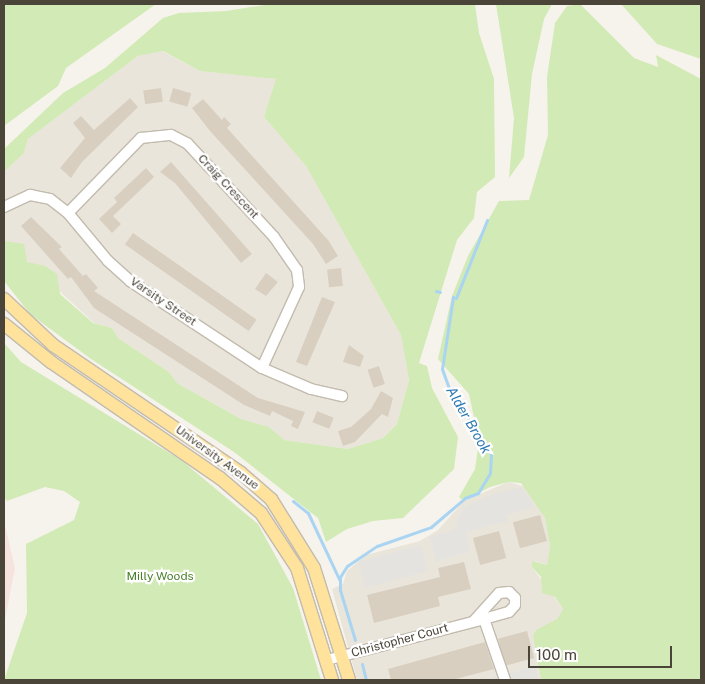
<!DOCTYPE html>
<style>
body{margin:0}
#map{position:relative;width:705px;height:684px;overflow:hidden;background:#f6f3ec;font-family:"Public Sans",sans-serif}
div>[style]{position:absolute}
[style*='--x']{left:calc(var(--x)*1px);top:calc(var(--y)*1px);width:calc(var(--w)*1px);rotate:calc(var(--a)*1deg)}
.residential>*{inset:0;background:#eae5da}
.medical>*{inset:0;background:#f6e3e0}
.green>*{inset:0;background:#d2eab5}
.parking>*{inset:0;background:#e5e3e0;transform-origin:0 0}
.stream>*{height:3px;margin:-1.5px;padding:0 1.5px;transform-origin:1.5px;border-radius:1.5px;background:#a9d4f2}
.building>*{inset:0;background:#d8cfc1;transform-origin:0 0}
.roads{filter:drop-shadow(1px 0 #c2bbae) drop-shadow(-1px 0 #c2bbae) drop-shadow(0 1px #c2bbae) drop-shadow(0 -1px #c2bbae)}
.minor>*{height:10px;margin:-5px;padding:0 5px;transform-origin:5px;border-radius:5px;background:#fff}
.major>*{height:12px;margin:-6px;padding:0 6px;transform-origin:6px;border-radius:6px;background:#ffe39c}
span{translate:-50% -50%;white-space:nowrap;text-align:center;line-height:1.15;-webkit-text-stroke:4.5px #fff;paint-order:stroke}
.street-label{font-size:12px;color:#4b4439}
.park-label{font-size:12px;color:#4a7f2a}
.water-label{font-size:14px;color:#2e7ab2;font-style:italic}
.frame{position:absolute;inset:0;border:5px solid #4b4439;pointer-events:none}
.scale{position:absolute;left:528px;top:646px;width:144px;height:22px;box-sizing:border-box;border:2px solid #4b4439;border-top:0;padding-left:6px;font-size:15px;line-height:18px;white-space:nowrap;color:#4b4439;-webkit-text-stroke:4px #fff;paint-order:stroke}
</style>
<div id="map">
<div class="residential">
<div style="clip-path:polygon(162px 51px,200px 71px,277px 79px,264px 117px,306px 166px,401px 335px,409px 380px,397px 424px,383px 438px,348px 449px,283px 440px,269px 427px,241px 419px,177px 383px,169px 372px,118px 338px,112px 328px,94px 323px,4px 240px,4px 172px,24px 153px,28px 139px,138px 56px)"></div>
<div style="clip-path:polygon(508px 482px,526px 487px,545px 518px,550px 546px,547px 565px,535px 561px,531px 566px,563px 609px,557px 619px,533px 636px,541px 680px,357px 680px,332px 589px,343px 584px,347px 571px,366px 555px,420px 541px,438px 530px,464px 501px)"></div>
</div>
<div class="medical">
<div style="clip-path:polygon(4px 521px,15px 568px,4px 625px)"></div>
</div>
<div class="green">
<div style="clip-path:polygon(4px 4px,156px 4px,66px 68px,58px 86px,4px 126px)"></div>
<div style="clip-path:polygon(271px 4px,475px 4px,479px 33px,494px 79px,495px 177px,477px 192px,474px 218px,457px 240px,419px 363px,427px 366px,432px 388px,458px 437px,454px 469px,403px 518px,373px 521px,347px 529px,326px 542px,318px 518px,234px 452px,91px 359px,30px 314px,4px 281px,4px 241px,24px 244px,27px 262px,45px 266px,57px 274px,60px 294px,93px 323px,112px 328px,118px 338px,169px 372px,177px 383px,241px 419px,269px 427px,284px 440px,348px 449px,383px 438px,397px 424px,409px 380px,401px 335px,306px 166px,264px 117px,276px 79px,200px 71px,163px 51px,138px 56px,28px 139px,24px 153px,4px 172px,4px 149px,63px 93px,105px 68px,163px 18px,179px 13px,226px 11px)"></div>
<div style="clip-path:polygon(496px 4px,552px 4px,544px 19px,532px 74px,524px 157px,509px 178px,514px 118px)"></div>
<div style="clip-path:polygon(580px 4px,634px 58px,658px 67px,656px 55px,701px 79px,701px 680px,541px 680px,533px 636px,536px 630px,557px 619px,563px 609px,555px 597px,542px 593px,541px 577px,531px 566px,533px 561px,547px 565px,550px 546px,545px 518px,521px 483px,508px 482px,490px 487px,464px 501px,459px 497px,475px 469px,479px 441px,469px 394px,438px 359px,452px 296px,468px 256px,499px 201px,529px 200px,548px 135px,547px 77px,555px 23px,567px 6px)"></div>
<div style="clip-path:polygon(621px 4px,701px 4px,701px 59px,657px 44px)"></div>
<div style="clip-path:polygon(4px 343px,21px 362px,181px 460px,258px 524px,293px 588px,321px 680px,4px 680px,27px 613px,26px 544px,74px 520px,80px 502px,64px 491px,45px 487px,7px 501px,4px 497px)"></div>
</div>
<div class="parking">
<div style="clip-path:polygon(521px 487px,535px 507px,507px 515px,508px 521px,466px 532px,470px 552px,436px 561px,430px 537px,454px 530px,463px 508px,488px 496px)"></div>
<div style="left:421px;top:545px;width:27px;height:65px;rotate:75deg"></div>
<div style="clip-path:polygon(535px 666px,538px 680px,484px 680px)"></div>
</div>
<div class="stream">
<div style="--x:436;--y:291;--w:4;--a:14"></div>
<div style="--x:456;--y:298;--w:84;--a:-68.3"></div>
<div style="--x:293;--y:501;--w:19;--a:39"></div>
<div style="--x:308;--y:513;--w:73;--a:64.8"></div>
<div style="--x:355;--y:640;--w:52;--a:-106.7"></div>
<div style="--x:340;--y:590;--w:13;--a:-90"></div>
<div style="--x:340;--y:577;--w:13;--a:-58"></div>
<div style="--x:347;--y:566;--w:36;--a:-34"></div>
<div style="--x:377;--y:546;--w:57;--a:-19.4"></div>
<div style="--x:431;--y:527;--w:45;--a:-40.5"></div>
<div style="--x:465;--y:498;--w:14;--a:-21"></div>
<div style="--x:478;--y:493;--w:23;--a:-59"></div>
<div style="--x:490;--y:473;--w:19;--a:-87"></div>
<div style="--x:491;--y:454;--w:75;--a:-123.1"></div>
<div style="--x:450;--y:391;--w:23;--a:-110"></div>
<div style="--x:442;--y:369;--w:73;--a:-81.3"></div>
<div style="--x:362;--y:664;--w:16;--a:76"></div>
</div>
<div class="building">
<div style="left:161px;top:88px;width:14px;height:18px;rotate:82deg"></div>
<div style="left:173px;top:88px;width:19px;height:14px;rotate:16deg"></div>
<div style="clip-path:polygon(130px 98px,138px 107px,82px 162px,71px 178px,60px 168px,85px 138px,73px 123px,81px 116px,94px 130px)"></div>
<div style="clip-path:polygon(203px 99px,222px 120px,224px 117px,231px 124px,227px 128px,328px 240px,338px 256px,326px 264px,313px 244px,210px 131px,192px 108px)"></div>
<div style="clip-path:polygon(171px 162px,252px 254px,241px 263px,175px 183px,160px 172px)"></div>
<div style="clip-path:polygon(146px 168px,154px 177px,113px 216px,121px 224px,112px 233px,99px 219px,117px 202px,114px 198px)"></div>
<div style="clip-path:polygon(31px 217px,62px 247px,59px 249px,83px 276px,86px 274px,98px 288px,94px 291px,258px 398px,305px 412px,298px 429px,291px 426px,293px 421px,272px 411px,270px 416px,244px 405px,94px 308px,71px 277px,68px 279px,21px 226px)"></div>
<div style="left:133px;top:233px;width:151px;height:14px;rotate:35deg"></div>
<div style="left:341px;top:268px;width:18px;height:14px;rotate:84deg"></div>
<div style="clip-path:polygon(266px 273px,278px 282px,266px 296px,255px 289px)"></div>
<div style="clip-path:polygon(322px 297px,335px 302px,307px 366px,296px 362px)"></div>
<div style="clip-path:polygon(349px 345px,364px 356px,360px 367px,343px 362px)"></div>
<div style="left:379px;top:366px;width:19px;height:12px;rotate:72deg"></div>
<div style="clip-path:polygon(381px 391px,393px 398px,388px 417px,382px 414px,355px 442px,343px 446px,338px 431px,351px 427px,371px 409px)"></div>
<div style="left:317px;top:411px;width:18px;height:12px;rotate:22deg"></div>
<div style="left:540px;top:515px;width:27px;height:28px;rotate:75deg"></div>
<div style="left:499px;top:531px;width:28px;height:27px;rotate:75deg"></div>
<div style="clip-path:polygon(464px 562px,471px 589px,438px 597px,440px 606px,374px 623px,367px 595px,440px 577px,438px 568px)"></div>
<div style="left:527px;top:631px;width:28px;height:30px;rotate:75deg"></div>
<div style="clip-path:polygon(485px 642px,494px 669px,452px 680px,391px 680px,388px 669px)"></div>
</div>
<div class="roads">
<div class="minor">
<div style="--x:4;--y:207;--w:29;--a:-25"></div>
<div style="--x:30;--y:195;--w:20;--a:11"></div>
<div style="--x:50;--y:199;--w:23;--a:38"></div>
<div style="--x:68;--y:213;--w:62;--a:50.2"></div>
<div style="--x:108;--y:261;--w:30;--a:42"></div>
<div style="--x:130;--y:281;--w:158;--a:33.4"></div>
<div style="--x:262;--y:368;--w:53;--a:23.2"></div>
<div style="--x:311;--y:389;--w:32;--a:13"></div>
<div style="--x:68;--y:213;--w:105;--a:-45.8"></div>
<div style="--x:141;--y:138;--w:30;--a:-6"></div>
<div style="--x:171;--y:135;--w:18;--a:27"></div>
<div style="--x:187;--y:143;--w:128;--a:47.2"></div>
<div style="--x:274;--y:237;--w:40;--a:55.1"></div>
<div style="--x:297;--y:270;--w:17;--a:83"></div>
<div style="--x:299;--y:287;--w:89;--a:114.6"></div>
<div style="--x:484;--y:619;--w:65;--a:71"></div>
<div style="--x:327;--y:660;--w:162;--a:-14.6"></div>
<div style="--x:484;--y:619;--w:26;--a:-16"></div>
<div style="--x:509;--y:612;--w:9;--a:-49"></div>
<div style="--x:515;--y:605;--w:7;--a:-90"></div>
<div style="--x:515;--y:598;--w:8;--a:-135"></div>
<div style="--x:509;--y:592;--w:10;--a:174"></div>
<div style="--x:499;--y:593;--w:38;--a:132"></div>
</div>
<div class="major">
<div style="--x:4;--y:299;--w:67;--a:43.2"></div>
<div style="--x:53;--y:345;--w:227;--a:34.2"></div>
<div style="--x:241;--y:473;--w:40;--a:41"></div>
<div style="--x:271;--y:499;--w:81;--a:58.1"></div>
<div style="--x:314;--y:568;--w:117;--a:72.6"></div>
<div style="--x:4;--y:324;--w:60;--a:39"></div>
<div style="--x:51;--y:362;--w:205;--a:34.5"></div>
<div style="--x:220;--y:478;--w:54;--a:40.5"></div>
<div style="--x:261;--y:513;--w:66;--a:56.8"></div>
<div style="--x:297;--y:568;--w:117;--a:72.6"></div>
</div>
</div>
<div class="street-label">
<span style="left:228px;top:187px;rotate:47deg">Craig Crescent</span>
<span style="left:163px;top:302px;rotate:34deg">Varsity Street</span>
<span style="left:217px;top:458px;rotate:36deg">University Avenue</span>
<span style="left:400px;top:641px;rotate:-15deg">Christopher Court</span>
</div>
<div class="park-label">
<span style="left:160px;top:577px">Milly Woods</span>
</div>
<div class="water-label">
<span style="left:469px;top:420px;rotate:60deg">Alder Brook</span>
</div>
<div class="frame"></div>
<div class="scale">100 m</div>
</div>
